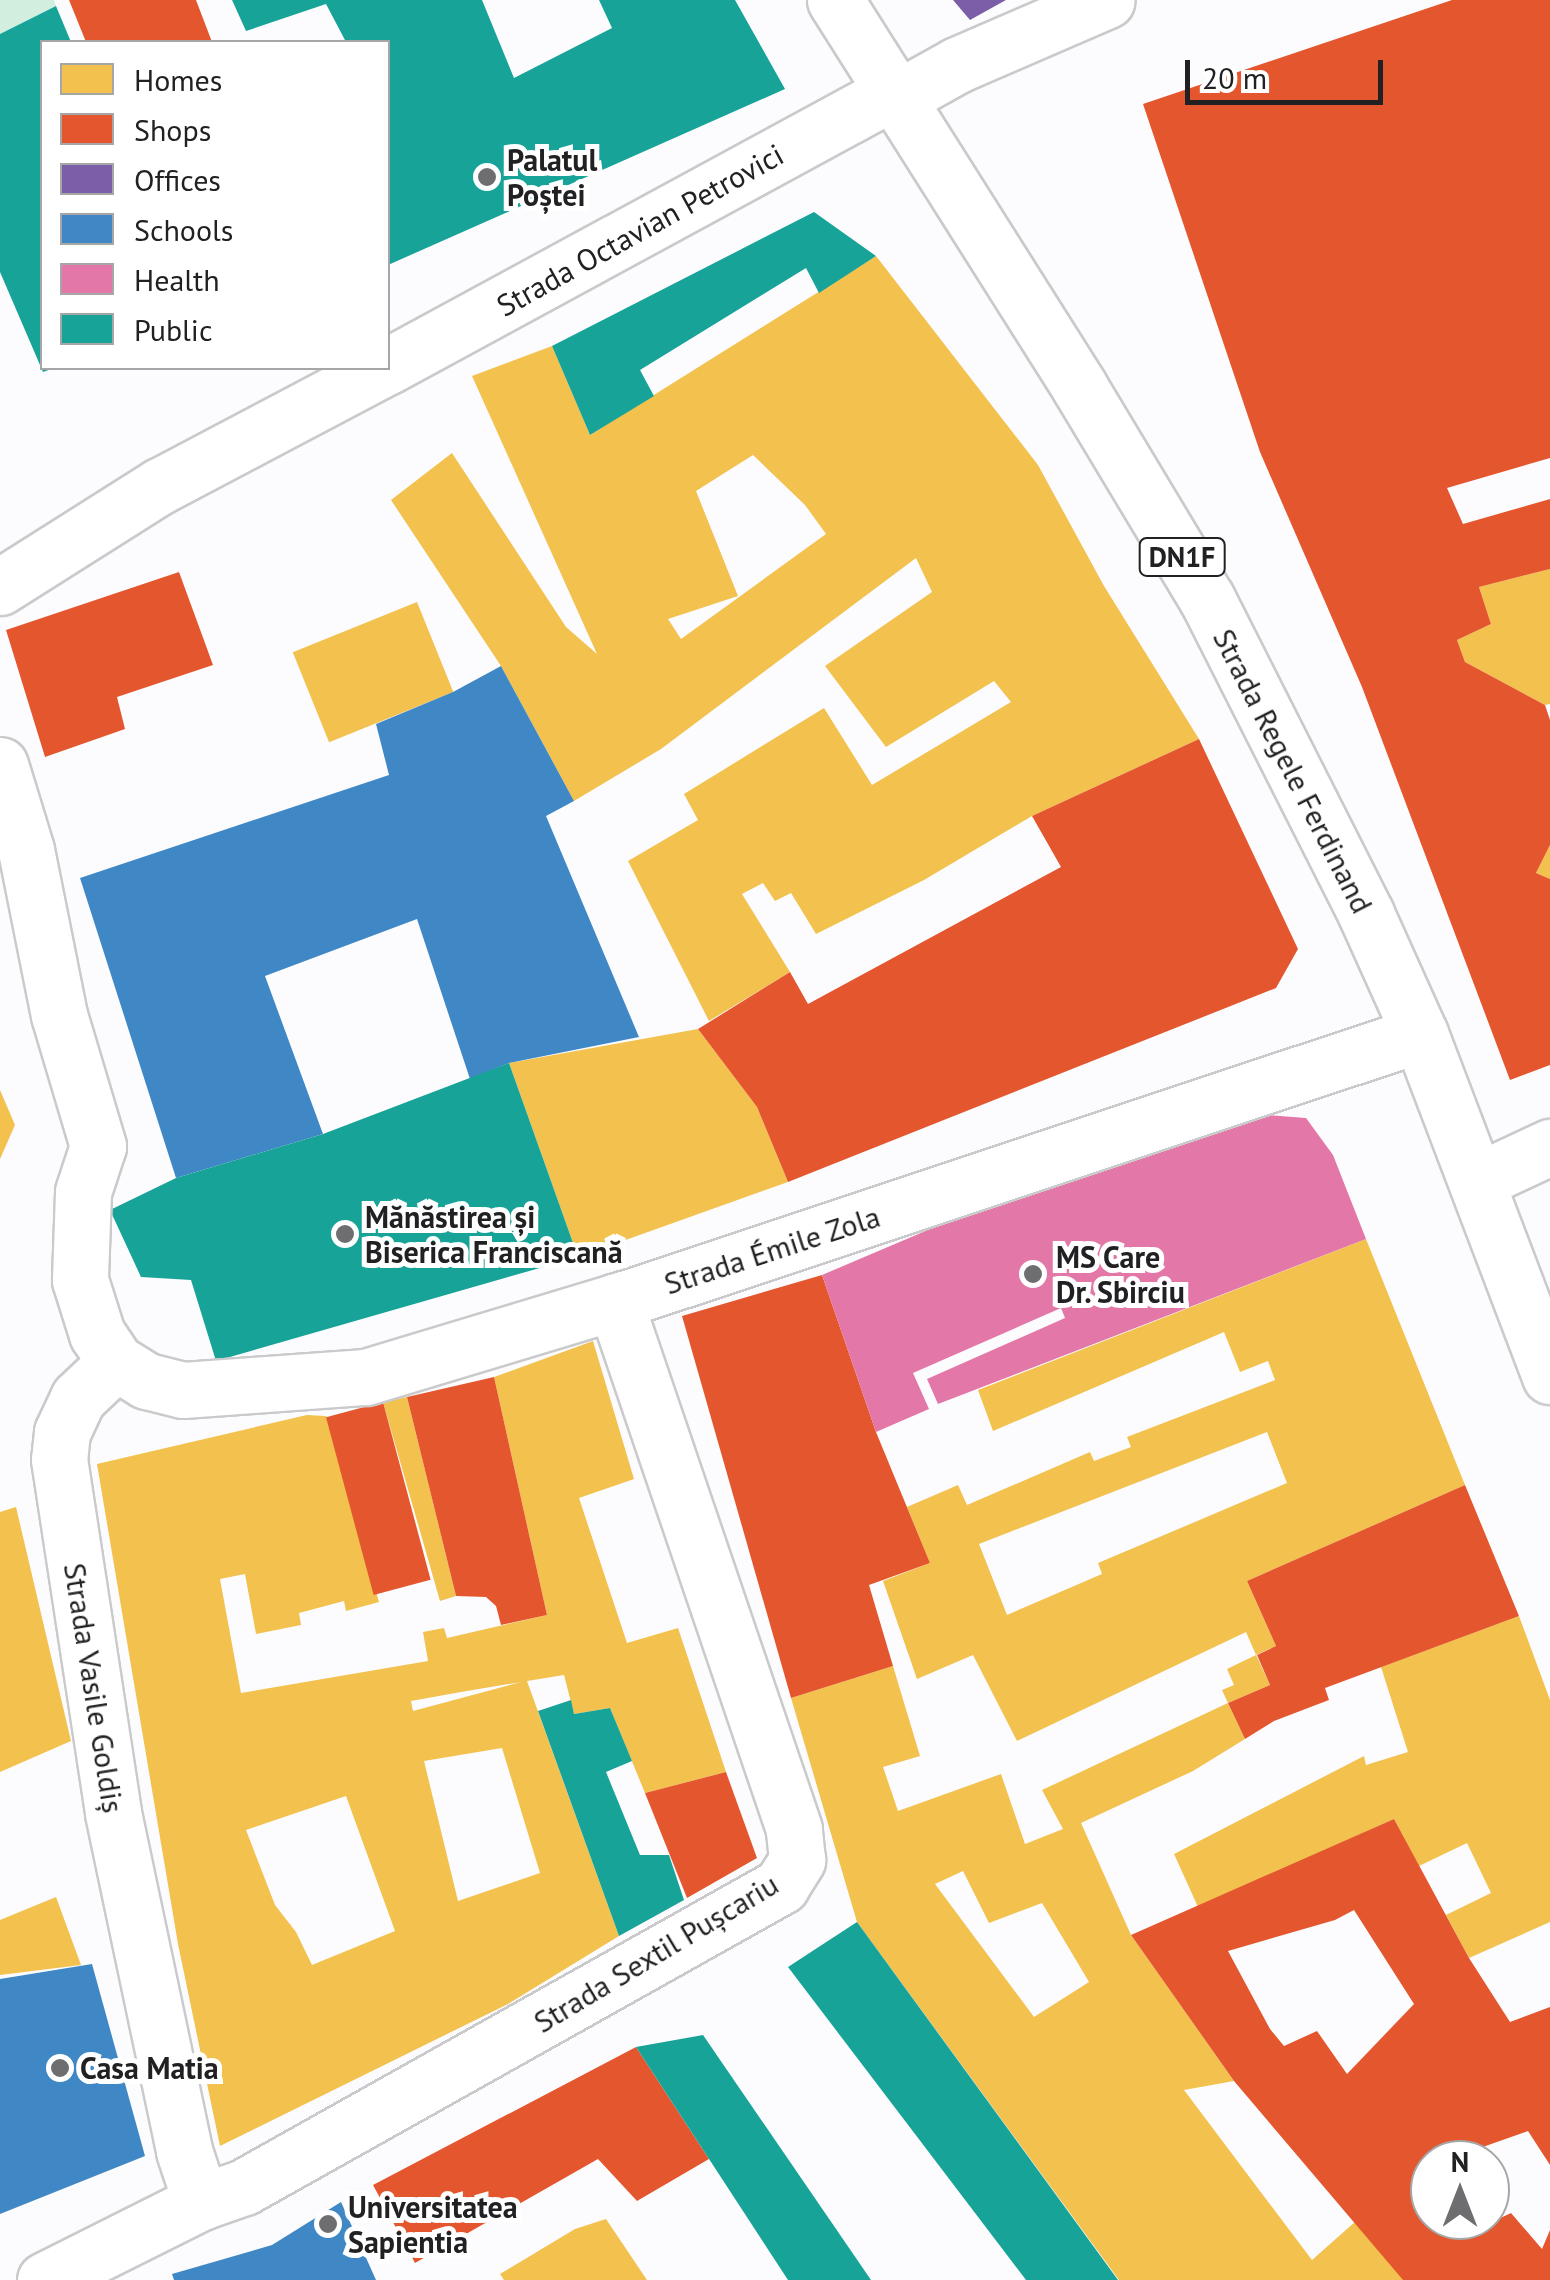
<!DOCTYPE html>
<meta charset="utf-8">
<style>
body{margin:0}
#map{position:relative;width:1550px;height:2280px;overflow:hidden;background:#fcfcfe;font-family:"PT Sans",sans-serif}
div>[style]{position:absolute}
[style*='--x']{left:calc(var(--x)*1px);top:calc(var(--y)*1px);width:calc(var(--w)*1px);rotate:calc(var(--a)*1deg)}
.green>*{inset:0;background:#d1eede}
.homes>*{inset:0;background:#f2c14e;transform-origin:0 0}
.shops>*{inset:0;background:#e4572e;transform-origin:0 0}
.offices>*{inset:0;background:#7b5ea7}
.schools>*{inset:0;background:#3f88c5}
.health>*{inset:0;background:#e377a8}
.public>*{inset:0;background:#17a398}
.roads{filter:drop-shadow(2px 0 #cacacc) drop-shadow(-2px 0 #cacacc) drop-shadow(0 2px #cacacc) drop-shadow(0 -2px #cacacc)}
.street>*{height:55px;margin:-27.5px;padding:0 27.5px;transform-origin:27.5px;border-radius:27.5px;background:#fff}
.primary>*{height:55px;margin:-27.5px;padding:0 27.5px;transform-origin:27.5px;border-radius:27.5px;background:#fff}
.dots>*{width:28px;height:28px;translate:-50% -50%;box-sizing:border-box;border:5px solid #fff;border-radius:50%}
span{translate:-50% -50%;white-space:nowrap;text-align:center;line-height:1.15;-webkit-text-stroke:10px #fff;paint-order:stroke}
.shield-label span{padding:2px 8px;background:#fff;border:2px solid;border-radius:8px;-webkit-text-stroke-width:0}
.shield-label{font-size:28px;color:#212124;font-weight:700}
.poi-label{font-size:30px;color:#212124;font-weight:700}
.left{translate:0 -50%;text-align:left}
.street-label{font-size:30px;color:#212124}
.legend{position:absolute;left:40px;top:40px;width:350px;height:330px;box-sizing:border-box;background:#fff;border:2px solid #a6a6a7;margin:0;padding:12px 18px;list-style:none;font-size:30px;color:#212124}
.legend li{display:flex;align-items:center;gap:20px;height:50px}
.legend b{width:50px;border:2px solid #a6a6a7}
.north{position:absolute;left:1410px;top:2140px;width:100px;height:100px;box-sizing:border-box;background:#fff;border:2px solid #a6a6a7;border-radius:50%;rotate:0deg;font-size:28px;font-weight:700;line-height:40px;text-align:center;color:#212124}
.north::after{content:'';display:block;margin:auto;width:35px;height:45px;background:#6e6e70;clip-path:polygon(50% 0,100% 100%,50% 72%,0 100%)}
.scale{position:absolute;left:1185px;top:60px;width:198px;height:45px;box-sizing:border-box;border:5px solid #212124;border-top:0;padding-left:12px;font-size:30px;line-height:35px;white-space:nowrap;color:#212124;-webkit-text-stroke:8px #fff;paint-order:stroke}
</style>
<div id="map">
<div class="green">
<div style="clip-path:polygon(0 0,54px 0,56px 6px,0 34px)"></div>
</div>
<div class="homes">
<div style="clip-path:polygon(evenodd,876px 256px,1038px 465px,1104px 586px,1199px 739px,1032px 816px,924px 880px,816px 934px,791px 893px,775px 901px,763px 883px,742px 894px,790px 972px,709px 1021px,628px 861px,698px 820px,684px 794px,824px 708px,872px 785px,1011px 702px,994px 681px,886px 747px,825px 666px,932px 592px,916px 558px,661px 749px,574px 801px,501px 666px,391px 500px,452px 453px,566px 627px,597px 654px,472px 376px,552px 346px,590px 435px,876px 256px,753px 455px,805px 505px,826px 534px,681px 639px,668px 619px,738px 596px,696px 491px,753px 455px)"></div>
<div style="clip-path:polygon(1550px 569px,1550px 704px,1545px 705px,1465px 662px,1457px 640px,1491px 624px,1479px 587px)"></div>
<div style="left:417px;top:602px;width:97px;height:134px;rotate:68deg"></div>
<div style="clip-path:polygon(1550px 845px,1550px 879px,1536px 873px)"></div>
<div style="clip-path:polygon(698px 1029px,757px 1107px,788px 1182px,578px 1257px,509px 1063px)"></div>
<div style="clip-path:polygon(0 1090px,15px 1125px,0 1159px)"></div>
<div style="clip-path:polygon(evenodd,1366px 1239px,1465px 1485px,1247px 1581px,1276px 1646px,1256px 1655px,1246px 1632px,1017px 1741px,973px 1655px,917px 1679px,883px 1581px,930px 1563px,907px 1507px,958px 1485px,967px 1505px,1090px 1452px,1094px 1461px,1131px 1447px,1127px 1437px,1275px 1380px,1268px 1361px,1240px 1372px,1224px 1332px,993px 1431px,978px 1390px,1366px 1239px,1267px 1432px,1287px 1483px,1098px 1563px,1102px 1574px,1007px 1615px,979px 1544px,1267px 1432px)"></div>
<div style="clip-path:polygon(evenodd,593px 1341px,634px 1479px,579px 1498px,627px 1643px,678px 1628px,726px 1772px,645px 1793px,610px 1708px,574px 1714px,564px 1675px,527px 1681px,619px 1936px,508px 2004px,220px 2146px,178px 1944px,97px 1464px,307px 1415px,326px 1416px,379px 1602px,346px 1611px,344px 1601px,299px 1613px,301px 1625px,256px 1634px,245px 1574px,220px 1579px,241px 1693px,428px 1661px,423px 1632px,444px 1628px,447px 1638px,547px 1615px,494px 1377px,593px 1341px,521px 1682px,413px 1711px,411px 1701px,461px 1692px,521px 1682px,593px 1341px,502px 1748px,540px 1873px,458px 1901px,424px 1761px,502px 1748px,593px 1341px,346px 1796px,395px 1931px,312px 1965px,296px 1932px,275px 1905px,246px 1830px,346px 1796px)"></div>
<div style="clip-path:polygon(407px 1397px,456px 1596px,440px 1601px,383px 1402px)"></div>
<div style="clip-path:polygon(16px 1507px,71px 1741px,0 1772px,0 1512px)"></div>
<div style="clip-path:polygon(1519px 1616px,1550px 1700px,1550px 1922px,1469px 1958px,1446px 1915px,1491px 1893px,1467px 1843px,1419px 1866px,1394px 1819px,1198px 1907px,1174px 1854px,1364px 1756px,1366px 1765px,1408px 1752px,1381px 1667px)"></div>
<div style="clip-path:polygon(evenodd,1256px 1655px,1270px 1685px,1228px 1703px,1245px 1739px,1193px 1771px,1081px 1823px,1131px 1935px,1234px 2081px,1184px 2090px,1312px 2260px,1356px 2221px,1392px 2250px,1414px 2280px,1119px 2280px,857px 1922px,791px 1698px,893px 1666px,920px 1756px,883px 1767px,898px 1811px,1001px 1774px,1025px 1844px,1063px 1829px,1042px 1790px,1228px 1703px,1222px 1690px,1234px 1685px,1227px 1669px,1256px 1655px,963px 1871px,989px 1923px,1042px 1903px,1089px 1982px,1034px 2017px,935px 1884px,963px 1871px)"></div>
<div style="clip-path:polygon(56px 1897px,81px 1965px,0 1975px,0 1920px)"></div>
<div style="clip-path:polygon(606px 2219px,647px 2280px,504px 2280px,500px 2274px,575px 2229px)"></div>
</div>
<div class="shops">
<div style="clip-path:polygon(69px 0,196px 0,212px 42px,86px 42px)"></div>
<div style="clip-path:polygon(1452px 0,1550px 0,1550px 458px,1447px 488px,1463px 524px,1550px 499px,1550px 569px,1479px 587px,1491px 624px,1457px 640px,1465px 662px,1545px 705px,1550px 720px,1550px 845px,1536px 873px,1550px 879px,1550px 1065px,1510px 1080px,1362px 687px,1260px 452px,1143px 104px)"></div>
<div style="clip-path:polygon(179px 572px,213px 665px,117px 697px,125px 729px,45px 757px,6px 630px)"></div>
<div style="clip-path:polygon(1199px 739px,1298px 949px,1276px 988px,788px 1182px,757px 1107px,698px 1029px,790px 972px,808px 1004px,1061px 867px,1032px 816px)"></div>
<div style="clip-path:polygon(822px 1275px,876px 1432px,930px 1563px,869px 1585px,893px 1666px,791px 1698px,682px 1316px)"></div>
<div style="clip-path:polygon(494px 1377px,547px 1615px,501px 1625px,496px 1606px,486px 1597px,456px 1596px,407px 1397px)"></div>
<div style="left:383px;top:1402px;width:184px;height:59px;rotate:75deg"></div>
<div style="clip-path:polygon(1465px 1485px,1519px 1616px,1325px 1688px,1329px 1700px,1274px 1721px,1245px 1739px,1228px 1703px,1270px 1685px,1257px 1655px,1276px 1646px,1247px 1581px)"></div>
<div style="clip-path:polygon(726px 1772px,757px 1858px,687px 1898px,645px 1793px)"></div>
<div style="clip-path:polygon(evenodd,1394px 1819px,1469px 1958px,1510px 2022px,1550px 2007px,1550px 2165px,1528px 2131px,1446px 2160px,1430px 2160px,1430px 2166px,1414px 2172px,1430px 2194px,1430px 2220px,1448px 2220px,1460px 2237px,1511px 2213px,1542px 2249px,1550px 2230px,1550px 2280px,1403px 2280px,1234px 2081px,1131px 1935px,1394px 1819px,1354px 1910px,1414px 2004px,1347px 2074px,1317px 2031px,1284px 2046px,1270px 2029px,1228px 1951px,1335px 1920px,1354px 1910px)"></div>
<div style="clip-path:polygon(636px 2047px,709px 2159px,637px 2201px,598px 2159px,415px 2263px,373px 2185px)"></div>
</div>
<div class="offices">
<div style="clip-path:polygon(953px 0,1006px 0,970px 20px)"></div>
</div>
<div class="schools">
<div style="clip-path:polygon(501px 666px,574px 801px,546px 816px,639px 1037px,509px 1063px,470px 1079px,417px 919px,265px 976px,323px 1134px,176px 1178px,80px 878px,389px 775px,376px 724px,453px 692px)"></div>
<div style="clip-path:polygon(92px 1964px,145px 2156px,0 2214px,0 1979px)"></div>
<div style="clip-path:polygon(341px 2202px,376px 2280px,174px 2280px,172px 2274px,272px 2245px)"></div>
</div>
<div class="health">
<div style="clip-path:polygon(1268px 1115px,1306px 1118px,1333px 1155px,1366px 1239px,938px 1404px,927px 1379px,1065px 1318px,1061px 1308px,913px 1373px,929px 1409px,876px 1432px,822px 1275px,949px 1221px)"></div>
</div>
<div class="public">
<div style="clip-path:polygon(232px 0,482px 0,514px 78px,612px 28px,599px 0,735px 0,785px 89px,388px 265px,388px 42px,346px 42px,326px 4px,246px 31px)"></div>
<div style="clip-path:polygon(56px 6px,71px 42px,42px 42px,42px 368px,54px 368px,43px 372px,0 272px,0 34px)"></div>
<div style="clip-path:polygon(814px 212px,876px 256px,819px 293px,806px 268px,640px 370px,654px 396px,590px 435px,552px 346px)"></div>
<div style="clip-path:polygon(509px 1063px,578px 1257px,216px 1361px,191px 1280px,141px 1277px,110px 1210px,176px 1178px,323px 1134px)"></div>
<div style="clip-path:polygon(571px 1700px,574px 1714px,610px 1708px,632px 1761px,606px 1772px,640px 1855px,669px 1855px,684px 1900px,619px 1936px,538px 1711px)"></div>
<div style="clip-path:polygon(857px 1922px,1118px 2280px,1026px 2280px,788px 1967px)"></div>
<div style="clip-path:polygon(703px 2035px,871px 2280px,788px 2280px,636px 2047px)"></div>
</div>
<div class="roads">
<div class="street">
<div style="--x:896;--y:99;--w:70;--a:-29.1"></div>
<div style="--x:957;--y:65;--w:163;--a:-23.4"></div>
<div style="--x:388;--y:366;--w:572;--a:-28.49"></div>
<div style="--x:0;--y:587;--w:189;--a:-32.3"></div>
<div style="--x:160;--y:486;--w:253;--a:-27.8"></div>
<div style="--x:0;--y:765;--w:89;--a:73"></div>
<div style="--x:26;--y:850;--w:168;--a:78.7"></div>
<div style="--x:59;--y:1015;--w:137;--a:73.4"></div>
<div style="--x:98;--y:1146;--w:48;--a:108.1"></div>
<div style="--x:83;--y:1192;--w:88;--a:92"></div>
<div style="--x:80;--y:1280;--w:57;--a:72.5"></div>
<div style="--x:97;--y:1334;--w:34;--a:56"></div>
<div style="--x:116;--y:1362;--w:52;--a:136.5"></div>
<div style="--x:78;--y:1398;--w:38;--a:115"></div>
<div style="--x:62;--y:1432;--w:27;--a:96"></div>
<div style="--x:59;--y:1459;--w:358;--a:81.3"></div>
<div style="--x:113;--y:1813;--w:345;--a:78.1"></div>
<div style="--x:184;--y:2151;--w:54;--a:71.6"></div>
<div style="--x:1477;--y:1181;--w:81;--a:-25"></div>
<div style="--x:116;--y:1362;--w:36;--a:32"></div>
<div style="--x:147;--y:1381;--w:37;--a:14"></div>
<div style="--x:183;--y:1390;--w:183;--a:-4.1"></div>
<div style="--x:366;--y:1377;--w:260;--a:-16.8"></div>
<div style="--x:615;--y:1302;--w:848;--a:-18.41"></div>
<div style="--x:45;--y:2280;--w:174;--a:-26.6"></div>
<div style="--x:201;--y:2202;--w:46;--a:-19.2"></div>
<div style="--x:244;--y:2187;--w:616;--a:-29.27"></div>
<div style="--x:781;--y:1886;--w:31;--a:-58"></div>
<div style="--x:797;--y:1860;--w:31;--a:-96"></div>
<div style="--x:794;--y:1829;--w:557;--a:-108.76"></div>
</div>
<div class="primary">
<div style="--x:835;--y:0;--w:459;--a:57.7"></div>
<div style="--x:1080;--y:388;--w:246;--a:59"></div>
<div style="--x:1207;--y:599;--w:353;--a:63.2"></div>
<div style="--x:1366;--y:914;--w:132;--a:65.8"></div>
<div style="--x:1420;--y:1034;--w:366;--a:69.2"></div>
</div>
</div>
<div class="dots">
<div style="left:487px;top:177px;background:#6e6e70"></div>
<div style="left:345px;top:1234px;background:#6e6e70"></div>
<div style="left:1033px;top:1274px;background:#6e6e70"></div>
<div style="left:60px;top:2068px;background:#6e6e70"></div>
<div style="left:328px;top:2224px;background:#6e6e70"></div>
</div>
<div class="shield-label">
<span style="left:1182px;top:557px">DN1F</span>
</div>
<div class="poi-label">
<span class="left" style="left:507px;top:177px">Palatul<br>Poștei</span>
<span class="left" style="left:365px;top:1234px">Mănăstirea și<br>Biserica Franciscană</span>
<span class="left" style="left:1056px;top:1274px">MS Care<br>Dr. Sbirciu</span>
<span class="left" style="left:80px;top:2068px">Casa Matia</span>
<span class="left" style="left:348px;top:2224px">Universitatea<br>Sapientia</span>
</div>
<div class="street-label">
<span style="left:640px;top:230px;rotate:-29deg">Strada Octavian Petrovici</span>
<span style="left:1293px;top:771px;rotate:63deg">Strada Regele Ferdinand</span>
<span style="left:772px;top:1250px;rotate:-18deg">Strada Émile Zola</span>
<span style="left:94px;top:1688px;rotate:81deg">Strada Vasile Goldiș</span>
<span style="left:656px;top:1953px;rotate:-31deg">Strada Sextil Pușcariu</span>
</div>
<ul class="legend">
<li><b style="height:28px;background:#f2c14e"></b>Homes</li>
<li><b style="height:28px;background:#e4572e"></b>Shops</li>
<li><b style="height:28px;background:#7b5ea7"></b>Offices</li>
<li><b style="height:28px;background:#3f88c5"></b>Schools</li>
<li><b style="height:28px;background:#e377a8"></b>Health</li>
<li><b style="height:28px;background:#17a398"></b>Public</li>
</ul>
<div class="north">N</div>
<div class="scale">20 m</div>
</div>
